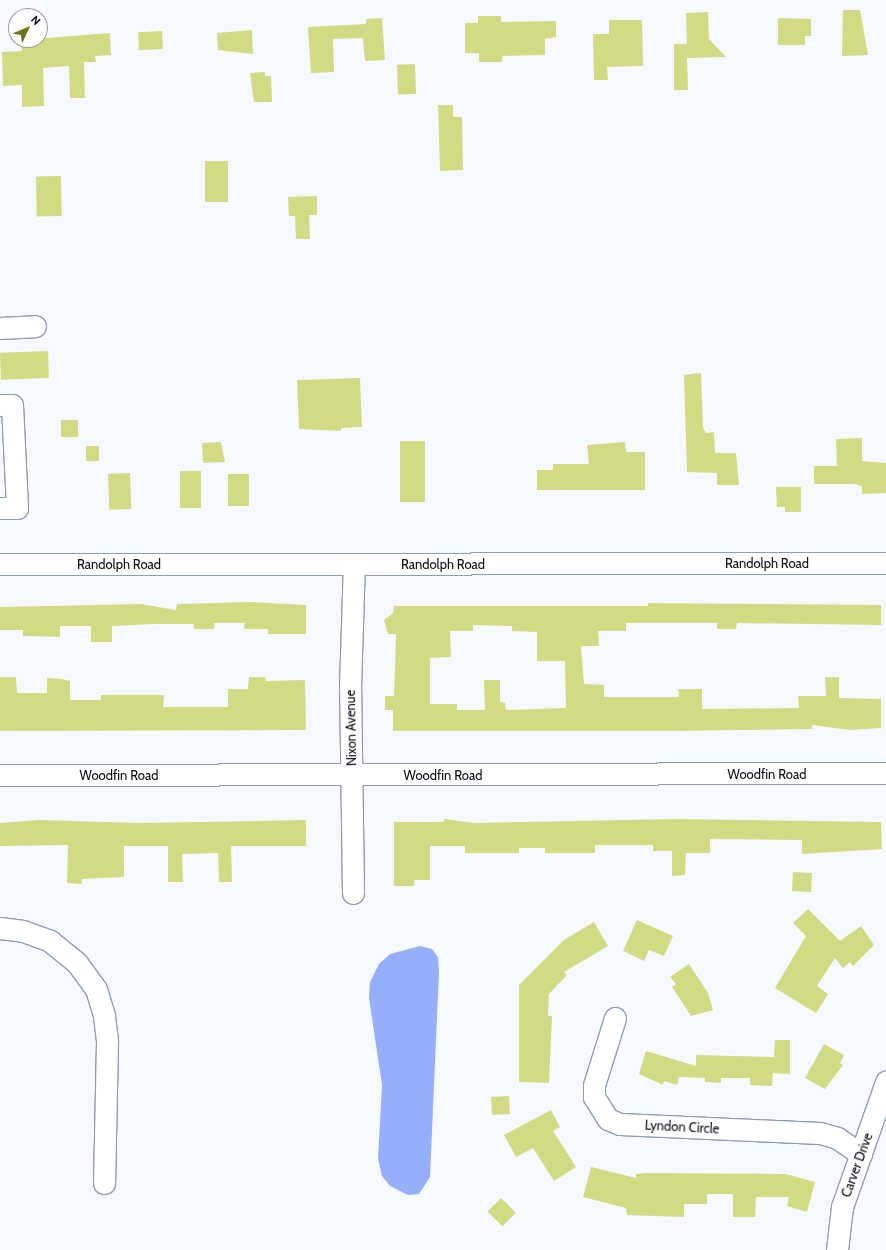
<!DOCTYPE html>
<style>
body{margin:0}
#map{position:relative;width:886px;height:1250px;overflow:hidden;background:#f6f9ff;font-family:Cabin,sans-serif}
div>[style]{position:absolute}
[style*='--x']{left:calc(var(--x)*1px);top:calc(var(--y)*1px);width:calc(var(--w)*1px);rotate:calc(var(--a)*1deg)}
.water>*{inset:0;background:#96affa}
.building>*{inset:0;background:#d2db84;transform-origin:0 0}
.roads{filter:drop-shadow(1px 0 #909bb7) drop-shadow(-1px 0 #909bb7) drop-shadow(0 1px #909bb7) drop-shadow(0 -1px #909bb7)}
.minor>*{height:21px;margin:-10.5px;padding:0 10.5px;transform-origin:10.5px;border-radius:10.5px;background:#fff}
span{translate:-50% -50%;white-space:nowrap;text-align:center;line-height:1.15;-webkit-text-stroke:3px #fff;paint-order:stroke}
.street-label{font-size:13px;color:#080b15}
.north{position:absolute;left:8px;top:8px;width:40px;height:40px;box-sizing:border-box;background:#fff;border:1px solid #9c9da1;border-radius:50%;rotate:46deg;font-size:11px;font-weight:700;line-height:16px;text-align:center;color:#080b15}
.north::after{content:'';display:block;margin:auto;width:14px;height:18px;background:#6e741c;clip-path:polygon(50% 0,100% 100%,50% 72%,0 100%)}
</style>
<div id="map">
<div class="water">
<div style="clip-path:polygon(420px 946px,432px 949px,438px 957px,439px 972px,430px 1177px,419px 1194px,408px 1195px,390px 1186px,382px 1176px,378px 1158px,382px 1085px,369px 998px,370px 982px,379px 964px,390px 954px)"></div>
</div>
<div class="building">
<div style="clip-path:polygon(843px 10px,860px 10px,868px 55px,842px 56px)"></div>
<div style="clip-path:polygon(708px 12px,709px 39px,726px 57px,687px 58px,688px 90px,674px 90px,674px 44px,687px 44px,686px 13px)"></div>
<div style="clip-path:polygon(478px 16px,501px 16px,501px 22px,556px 21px,556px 37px,545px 39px,545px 55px,502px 56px,502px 62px,479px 62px,479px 53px,465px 53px,465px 23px,478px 23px)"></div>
<div style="clip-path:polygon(382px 18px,385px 60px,365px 61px,363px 38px,333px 39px,334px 72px,311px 73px,308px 27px,366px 24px,366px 19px)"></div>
<div style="clip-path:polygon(778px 18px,811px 19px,811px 36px,805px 36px,805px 45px,778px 45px)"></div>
<div style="clip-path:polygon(609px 20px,642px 20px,643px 66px,607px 67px,608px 80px,594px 80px,593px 34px,609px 34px)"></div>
<div style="clip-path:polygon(252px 30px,253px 54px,218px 50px,217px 33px)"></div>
<div style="left:162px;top:31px;width:18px;height:24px;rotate:87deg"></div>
<div style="clip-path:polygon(110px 33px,111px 55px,95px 56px,96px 62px,84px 62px,85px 98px,70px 98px,69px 66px,43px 68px,44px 106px,22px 107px,22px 85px,3px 86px,2px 52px,22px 51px,21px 40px)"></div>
<div style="left:415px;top:64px;width:30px;height:18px;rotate:88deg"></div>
<div style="clip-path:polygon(265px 72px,265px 76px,271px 76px,272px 102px,254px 102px,250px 73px)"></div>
<div style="clip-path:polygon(438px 105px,453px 105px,453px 117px,462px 117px,463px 170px,440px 171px)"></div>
<div style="left:205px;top:161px;width:23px;height:41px"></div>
<div style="left:61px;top:176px;width:40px;height:25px;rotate:89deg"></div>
<div style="clip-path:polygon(317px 196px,317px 215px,309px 215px,310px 239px,296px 239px,295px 216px,289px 216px,288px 197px)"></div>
<div style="left:48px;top:351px;width:27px;height:48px;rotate:88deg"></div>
<div style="clip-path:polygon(701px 373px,703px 428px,706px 433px,714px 432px,715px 453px,736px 453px,739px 485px,717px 485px,717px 473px,687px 472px,684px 375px)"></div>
<div style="clip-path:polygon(360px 378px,362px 427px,341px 428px,341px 431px,299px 429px,297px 380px)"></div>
<div style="left:78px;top:420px;width:17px;height:17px;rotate:90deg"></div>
<div style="clip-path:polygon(862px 438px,862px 461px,886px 463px,886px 493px,862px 494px,862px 486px,855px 484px,814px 484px,814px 466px,837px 466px,836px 439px)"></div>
<div style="left:425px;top:441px;width:61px;height:25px;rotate:90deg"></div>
<div style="clip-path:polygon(221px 442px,225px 462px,203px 463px,202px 443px)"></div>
<div style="clip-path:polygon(625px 442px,626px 452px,645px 452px,645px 490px,537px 490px,537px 470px,553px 470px,553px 464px,589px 464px,587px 445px)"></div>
<div style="left:86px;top:446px;width:13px;height:15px"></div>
<div style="left:180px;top:471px;width:21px;height:37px"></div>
<div style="left:130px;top:473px;width:36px;height:22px;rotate:88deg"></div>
<div style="left:249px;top:474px;width:32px;height:21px;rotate:90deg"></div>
<div style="clip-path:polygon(776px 487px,801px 487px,801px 512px,785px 512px,785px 507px,777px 507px)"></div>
<div style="clip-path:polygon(250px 602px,306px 605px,306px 634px,268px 634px,268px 629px,244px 629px,245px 623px,214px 623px,214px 629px,194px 629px,194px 624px,154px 624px,112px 626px,112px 642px,91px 642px,91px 626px,60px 626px,60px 637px,23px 636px,23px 630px,0 630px,0 607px,141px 604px,176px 610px,177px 604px)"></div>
<div style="clip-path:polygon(evenodd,648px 603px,881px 605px,881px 625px,737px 623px,736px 629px,717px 629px,717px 623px,626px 623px,626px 631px,598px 631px,599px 646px,581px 646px,584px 684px,604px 685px,604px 697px,679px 697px,678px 689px,702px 689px,702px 709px,799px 708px,798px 696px,826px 696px,825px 677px,839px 677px,839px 698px,881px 699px,881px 728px,850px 730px,812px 725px,812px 729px,673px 731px,393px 731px,393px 710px,385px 710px,385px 696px,394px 696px,396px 634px,388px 634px,384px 620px,393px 613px,394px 606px,648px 606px,648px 603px,473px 625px,512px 626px,512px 631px,537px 632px,537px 661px,565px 661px,566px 708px,506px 710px,505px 703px,500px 702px,500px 680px,484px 680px,485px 710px,457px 710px,457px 704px,430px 704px,430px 658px,451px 657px,450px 631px,473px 631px,473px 625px)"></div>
<div style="clip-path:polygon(0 677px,16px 677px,17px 693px,47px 693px,47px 678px,62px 679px,70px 681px,70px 700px,101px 700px,101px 695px,164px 695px,163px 707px,228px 707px,228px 689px,248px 689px,249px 677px,265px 677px,266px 681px,305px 680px,306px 730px,0 731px)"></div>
<div style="clip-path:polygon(444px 819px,474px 823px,676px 819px,881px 822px,882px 849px,802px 854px,802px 840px,710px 839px,710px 853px,686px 853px,685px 875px,672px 876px,672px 851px,653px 851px,653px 845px,595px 845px,595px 853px,545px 853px,545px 848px,519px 848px,519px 853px,465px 853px,465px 846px,430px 846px,430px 880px,414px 880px,414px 886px,394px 886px,394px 822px,444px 822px)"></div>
<div style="clip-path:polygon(39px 820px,141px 823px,306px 820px,306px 846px,231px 846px,232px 882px,219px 882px,218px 853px,182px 854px,183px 882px,168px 882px,168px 846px,124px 846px,124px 877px,82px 879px,82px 884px,67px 883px,68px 845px,0 846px,0 823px)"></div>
<div style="left:793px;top:872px;width:19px;height:19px;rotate:3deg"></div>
<div style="clip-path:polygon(808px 909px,840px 941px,861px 926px,874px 945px,853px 966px,850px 962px,843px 968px,835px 958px,817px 986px,828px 994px,816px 1013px,775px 988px,806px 936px,793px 923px)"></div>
<div style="clip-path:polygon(637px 920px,673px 936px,664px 956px,649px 950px,644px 961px,623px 951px)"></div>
<div style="clip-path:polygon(594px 922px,608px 946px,564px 972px,567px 975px,549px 994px,548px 1016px,552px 1016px,549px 1083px,519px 1082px,519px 985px,564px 940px)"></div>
<div style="clip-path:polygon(689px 964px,708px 993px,713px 1010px,691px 1016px,672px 987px,676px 984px,670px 977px)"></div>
<div style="clip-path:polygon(775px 1040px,790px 1040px,790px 1074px,773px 1073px,772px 1086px,750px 1085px,750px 1078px,721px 1078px,721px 1083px,705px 1082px,705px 1078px,679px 1077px,677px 1085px,664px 1081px,663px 1085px,639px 1074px,646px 1051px,696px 1066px,696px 1055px,774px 1057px)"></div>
<div style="clip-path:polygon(824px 1044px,844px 1055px,840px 1063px,843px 1065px,825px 1089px,805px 1078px)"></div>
<div style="left:509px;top:1096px;width:18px;height:18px;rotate:87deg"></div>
<div style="clip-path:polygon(551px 1110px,560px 1127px,553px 1131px,576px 1167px,554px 1181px,533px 1148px,516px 1157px,504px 1135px)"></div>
<div style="clip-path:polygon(591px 1167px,636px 1178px,636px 1174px,644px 1173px,786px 1174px,815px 1182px,807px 1212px,787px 1206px,789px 1197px,756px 1197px,755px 1217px,733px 1217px,733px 1194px,707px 1194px,707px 1204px,684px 1204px,684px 1217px,627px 1215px,626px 1208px,583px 1197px)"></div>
<div style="left:501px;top:1198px;width:21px;height:19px;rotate:45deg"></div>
</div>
<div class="roads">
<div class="minor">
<div style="--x:0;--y:328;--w:35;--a:-3"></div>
<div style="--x:0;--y:405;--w:12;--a:0"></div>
<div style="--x:12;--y:405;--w:103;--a:87.2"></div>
<div style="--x:17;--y:508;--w:17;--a:180"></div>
<div style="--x:0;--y:564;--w:886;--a:-0.06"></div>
<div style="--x:0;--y:775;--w:886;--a:-0.13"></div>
<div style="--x:353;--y:893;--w:205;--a:-90.8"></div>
<div style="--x:350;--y:688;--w:124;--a:-88.2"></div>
<div style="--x:0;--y:928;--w:23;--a:7"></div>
<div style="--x:23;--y:931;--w:29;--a:20"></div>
<div style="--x:50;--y:941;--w:35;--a:39"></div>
<div style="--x:77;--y:963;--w:32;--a:54"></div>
<div style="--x:96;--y:989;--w:28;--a:73"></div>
<div style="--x:104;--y:1016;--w:26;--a:83"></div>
<div style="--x:107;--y:1042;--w:141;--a:91.2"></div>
<div style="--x:615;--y:1018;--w:70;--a:107.4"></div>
<div style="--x:594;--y:1085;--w:12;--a:90"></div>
<div style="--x:594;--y:1097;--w:26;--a:58"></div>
<div style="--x:608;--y:1119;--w:13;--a:23"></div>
<div style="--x:620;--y:1124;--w:200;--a:2.6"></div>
<div style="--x:820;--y:1133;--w:18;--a:16"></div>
<div style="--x:837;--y:1138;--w:29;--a:34"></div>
<div style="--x:837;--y:1250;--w:43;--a:-83.4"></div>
<div style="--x:842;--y:1207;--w:133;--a:-70.6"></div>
</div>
</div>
<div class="street-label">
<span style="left:767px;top:563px">Randolph Road</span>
<span style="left:119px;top:564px">Randolph Road</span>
<span style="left:443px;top:564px">Randolph Road</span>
<span style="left:351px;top:728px;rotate:-91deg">Nixon Avenue</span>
<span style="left:767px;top:774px">Woodfin Road</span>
<span style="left:119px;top:775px">Woodfin Road</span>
<span style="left:443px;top:775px">Woodfin Road</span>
<span style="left:682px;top:1127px;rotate:3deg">Lyndon Circle</span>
<span style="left:857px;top:1165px;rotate:-70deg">Carver Drive</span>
</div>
<div class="north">N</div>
</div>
